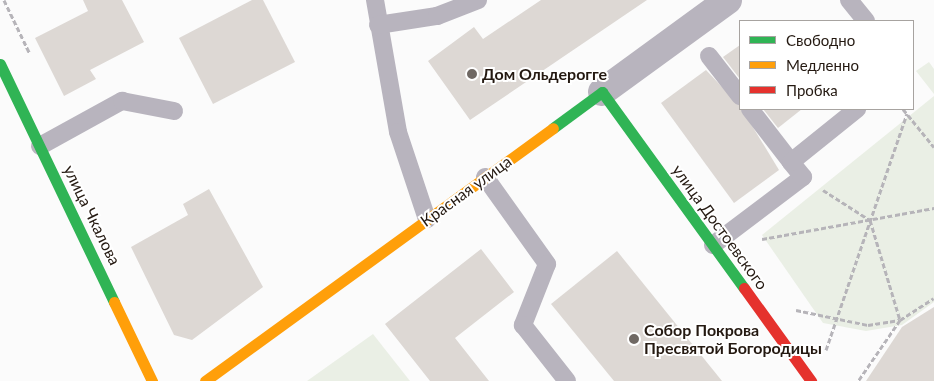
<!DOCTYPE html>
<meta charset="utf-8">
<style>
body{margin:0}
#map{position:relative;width:934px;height:381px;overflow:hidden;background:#fbfbfb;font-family:Lato,sans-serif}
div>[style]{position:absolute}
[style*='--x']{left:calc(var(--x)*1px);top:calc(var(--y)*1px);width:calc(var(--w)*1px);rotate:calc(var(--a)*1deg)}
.green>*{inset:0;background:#eaefe5}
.building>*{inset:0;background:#ddd8d4}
.path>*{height:3px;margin-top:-1.5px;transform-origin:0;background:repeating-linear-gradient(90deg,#b6b4b9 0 5px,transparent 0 7.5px)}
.lane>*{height:18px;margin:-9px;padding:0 9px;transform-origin:9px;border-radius:9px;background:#b8b4be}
.street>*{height:28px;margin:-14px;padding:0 14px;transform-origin:14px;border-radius:14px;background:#b8b4be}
.fast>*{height:11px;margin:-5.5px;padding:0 5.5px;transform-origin:5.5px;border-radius:5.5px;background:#30b455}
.slow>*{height:11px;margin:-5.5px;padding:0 5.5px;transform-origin:5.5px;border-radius:5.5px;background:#ff9f0a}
.jam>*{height:11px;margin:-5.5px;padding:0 5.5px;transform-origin:5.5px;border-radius:5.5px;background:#e5322d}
.dots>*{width:14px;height:14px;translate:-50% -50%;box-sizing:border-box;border:2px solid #fff;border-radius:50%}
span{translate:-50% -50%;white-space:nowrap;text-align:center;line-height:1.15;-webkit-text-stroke:4px #fff;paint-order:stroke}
.poi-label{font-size:16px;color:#241911;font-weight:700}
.left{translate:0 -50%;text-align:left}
.street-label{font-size:16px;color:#241911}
.legend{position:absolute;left:739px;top:20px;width:175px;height:90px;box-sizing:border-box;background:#fff;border:1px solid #a7a3a0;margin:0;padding:6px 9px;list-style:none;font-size:15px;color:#241911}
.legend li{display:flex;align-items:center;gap:10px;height:25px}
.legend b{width:25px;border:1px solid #a7a3a0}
</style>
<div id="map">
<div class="green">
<div style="clip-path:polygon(929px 62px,934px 69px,934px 94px,916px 71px)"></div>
<div style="clip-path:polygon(934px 96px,934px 302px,902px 325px,866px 331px,823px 323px,762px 235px)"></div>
<div style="clip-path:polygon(373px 334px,410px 381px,307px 381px)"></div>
</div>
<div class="building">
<div style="clip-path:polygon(83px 0,122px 0,144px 42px,90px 70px,96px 79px,64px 96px,35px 38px,88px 11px)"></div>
<div style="clip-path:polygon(252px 0,263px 0,295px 62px,213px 104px,179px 38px)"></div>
<div style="clip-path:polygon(541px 0,647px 0,470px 120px,428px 61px,474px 27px,483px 39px)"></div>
<div style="clip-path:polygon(740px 45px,740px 79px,723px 57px)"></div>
<div style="clip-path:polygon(706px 70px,740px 106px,779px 170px,734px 203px,661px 103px)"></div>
<div style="clip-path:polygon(763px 109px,802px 109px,778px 128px)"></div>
<div style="clip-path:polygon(209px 189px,263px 287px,192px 340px,174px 335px,131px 247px,188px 215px,183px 204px)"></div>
<div style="clip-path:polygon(481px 249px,514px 292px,455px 338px,489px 381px,430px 381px,385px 324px)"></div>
<div style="clip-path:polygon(617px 251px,722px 381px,614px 381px,551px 304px)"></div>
<div style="clip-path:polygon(934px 307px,934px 381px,866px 381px,902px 327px)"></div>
</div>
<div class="path">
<div style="--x:4;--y:0;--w:58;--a:64.3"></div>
<div style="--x:903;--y:109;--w:49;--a:50.8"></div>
<div style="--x:823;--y:190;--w:56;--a:32.6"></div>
<div style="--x:870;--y:220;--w:104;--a:73.3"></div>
<div style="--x:900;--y:320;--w:74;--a:124.5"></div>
<div style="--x:762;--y:239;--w:175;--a:-10.2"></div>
<div style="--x:796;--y:310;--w:74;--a:11.8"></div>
<div style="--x:868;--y:325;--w:32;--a:-9"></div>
<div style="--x:900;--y:320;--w:40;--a:-32.9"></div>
<div style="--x:826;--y:350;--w:250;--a:-71.1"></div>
</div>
<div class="lane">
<div style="--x:375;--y:0;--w:134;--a:80.1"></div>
<div style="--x:398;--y:132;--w:92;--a:71.6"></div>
<div style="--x:849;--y:0;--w:27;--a:51"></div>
<div style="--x:378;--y:25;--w:60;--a:-8.7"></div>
<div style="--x:437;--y:16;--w:44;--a:-21.3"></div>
<div style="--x:709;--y:56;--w:51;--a:52.2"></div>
<div style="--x:750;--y:109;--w:67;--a:52.3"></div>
<div style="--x:40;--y:146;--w:94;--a:-28.8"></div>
<div style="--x:122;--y:101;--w:53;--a:10.9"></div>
<div style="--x:485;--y:177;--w:107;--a:54.5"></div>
<div style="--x:547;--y:264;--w:66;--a:111.5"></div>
<div style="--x:523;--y:325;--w:71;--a:51.8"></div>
<div style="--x:713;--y:245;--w:113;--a:-37.1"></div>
<div style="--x:803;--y:177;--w:19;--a:-129"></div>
<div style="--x:791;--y:162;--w:85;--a:-38.8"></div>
</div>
<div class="street">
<div style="--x:602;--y:92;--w:156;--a:-36.1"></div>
</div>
<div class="fast">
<div style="--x:0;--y:64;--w:264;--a:64.4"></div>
<div style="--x:553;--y:128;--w:61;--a:-36.3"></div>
<div style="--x:602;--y:92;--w:242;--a:54.1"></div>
</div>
<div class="slow">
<div style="--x:114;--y:302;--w:88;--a:64.3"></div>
<div style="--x:205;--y:381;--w:430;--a:-36"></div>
</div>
<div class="jam">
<div style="--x:744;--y:288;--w:115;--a:54.2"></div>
</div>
<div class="dots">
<div style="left:472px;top:74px;background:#6f6863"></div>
<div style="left:634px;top:339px;background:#6f6863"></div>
</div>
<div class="poi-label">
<span class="left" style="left:482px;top:74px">Дом Ольдерогге</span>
<span class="left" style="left:644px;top:339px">Собор Покрова<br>Пресвятой Богородицы</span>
</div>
<div class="street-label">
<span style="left:466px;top:191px;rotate:-36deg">Красная улица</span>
<span style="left:92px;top:215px;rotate:64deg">улица Чкалова</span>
<span style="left:720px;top:227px;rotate:54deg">улица Достоевского</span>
</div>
<ul class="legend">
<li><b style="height:6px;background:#30b455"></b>Свободно</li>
<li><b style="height:6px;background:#ff9f0a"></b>Медленно</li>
<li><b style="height:6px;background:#e5322d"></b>Пробка</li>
</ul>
</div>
